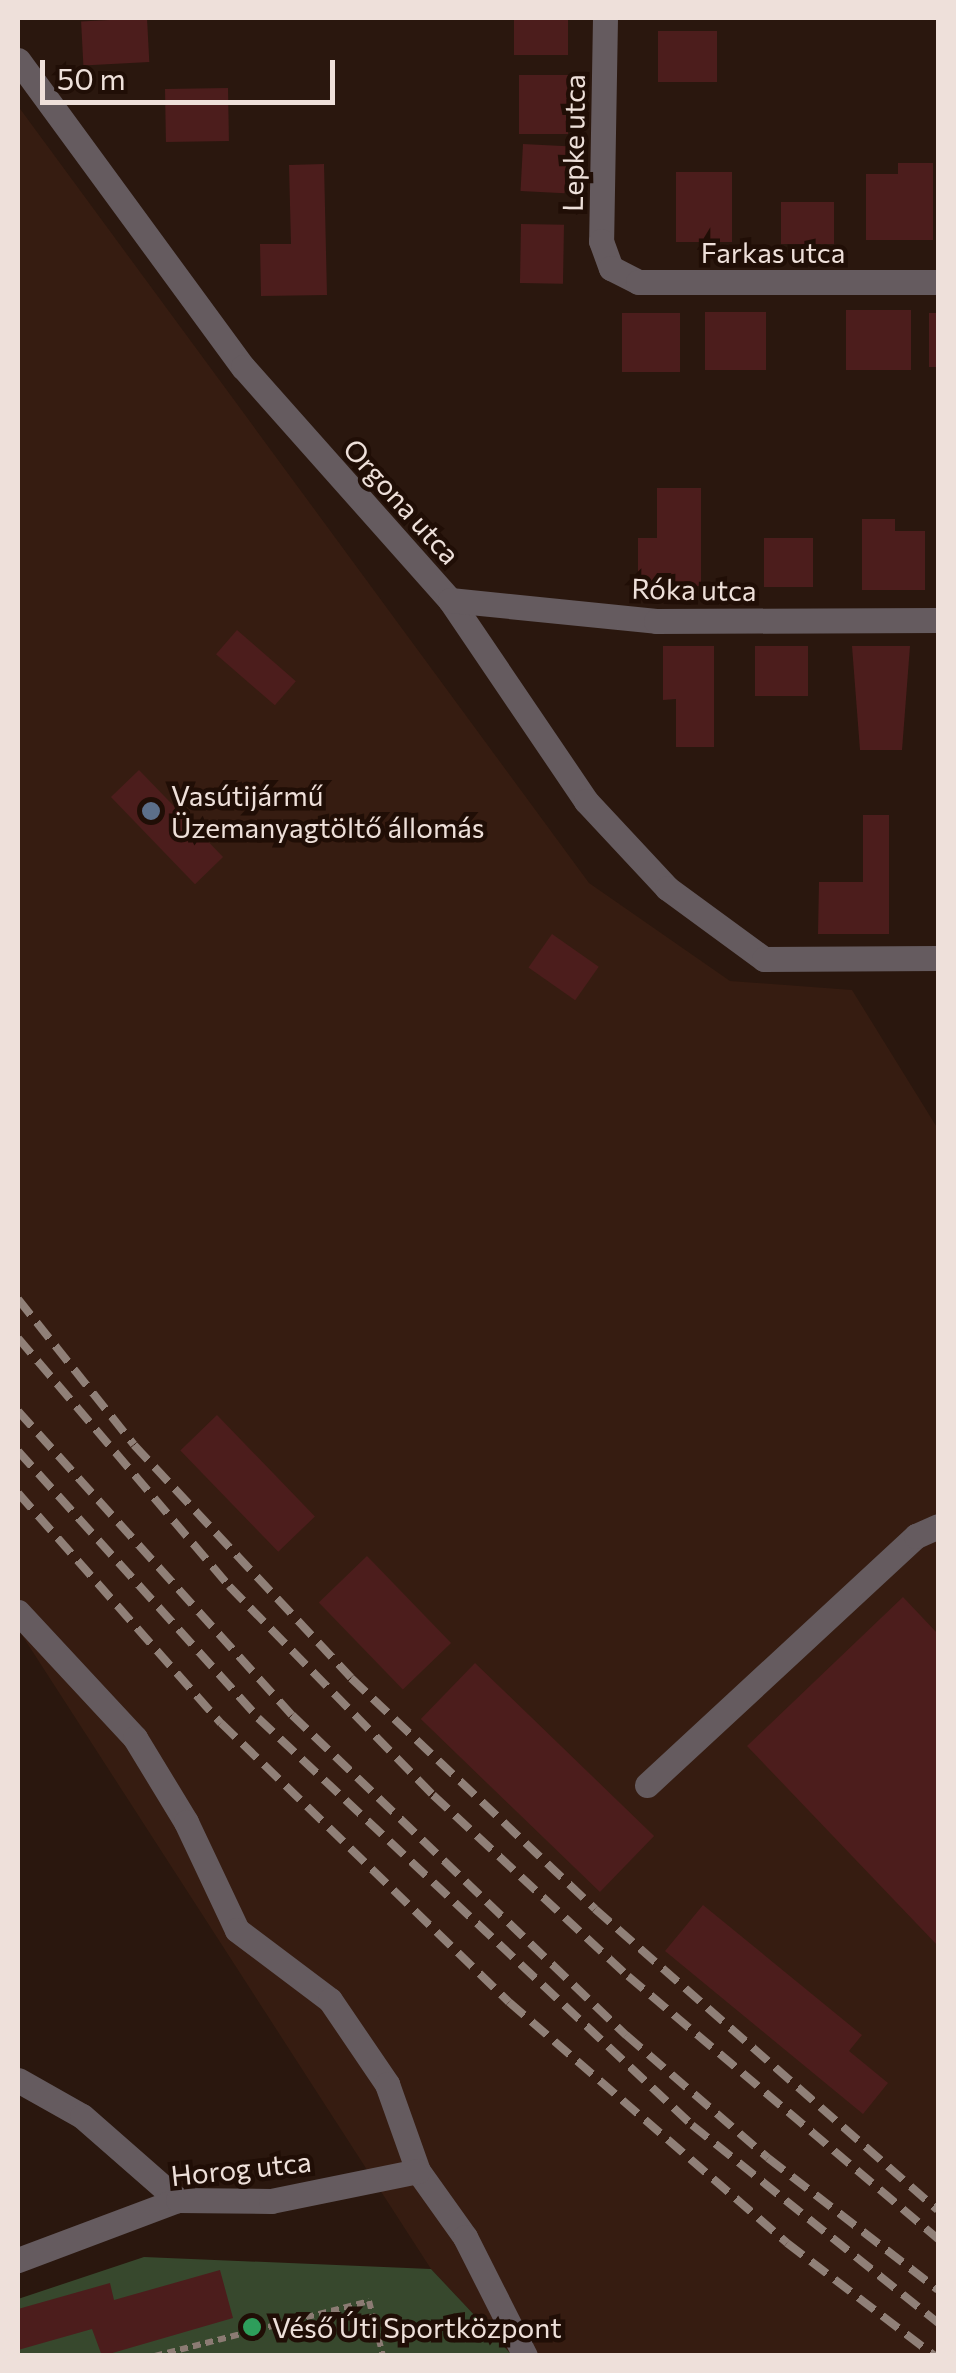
<!DOCTYPE html>
<meta charset="utf-8">
<style>
body{margin:0}
#map{position:relative;width:956px;height:2373px;overflow:hidden;background:#2a170e;font-family:Commissioner,sans-serif}
div>[style]{position:absolute}
[style*='--x']{left:calc(var(--x)*1px);top:calc(var(--y)*1px);width:calc(var(--w)*1px);rotate:calc(var(--a)*1deg)}
.built>*{inset:0;background:#361c11}
.green>*{inset:0;background:#37482d}
.building>*{inset:0;background:#4c1d1c;transform-origin:0 0}
.path>*{height:6px;margin-top:-3px;transform-origin:0;background:repeating-linear-gradient(90deg,#8b7b73 0 8px,transparent 0 13px)}
.minor>*{height:25px;margin:-12.5px;padding:0 12.5px;transform-origin:12.5px;border-radius:12.5px;background:#655b5f}
.rail>*{height:8px;margin-top:-4px;transform-origin:0;background:repeating-linear-gradient(90deg,#908078 0 20px,transparent 0 30px)}
.dots>*{width:28px;height:28px;translate:-50% -50%;box-sizing:border-box;border:5px solid #200e06;border-radius:50%}
span{translate:-50% -50%;white-space:nowrap;text-align:center;line-height:1.15;-webkit-text-stroke:9px #200e06;paint-order:stroke}
.street-label{font-size:28px;color:#eee0da}
.poi-label{font-size:28px;color:#eee0da}
.left{translate:0 -50%;text-align:left}
.frame{position:absolute;inset:0;border:20px solid #eee0da;pointer-events:none}
.scale{position:absolute;left:40px;top:60px;width:295px;height:45px;box-sizing:border-box;border:5px solid #eee0da;border-top:0;padding-left:12px;font-size:30px;line-height:35px;white-space:nowrap;color:#eee0da;-webkit-text-stroke:8px #200e06;paint-order:stroke}
</style>
<div id="map">
<div class="built">
<div style="clip-path:polygon(18px 106px,589px 883px,730px 981px,852px 990px,938px 1129px,938px 2355px,512px 2355px,431px 2269px,18px 1629px)"></div>
</div>
<div class="green">
<div style="clip-path:polygon(144px 2257px,431px 2269px,512px 2355px,18px 2355px,18px 2299px)"></div>
</div>
<div class="building">
<div style="left:147px;top:18px;width:44px;height:66px;rotate:87deg"></div>
<div style="left:514px;top:18px;width:54px;height:37px"></div>
<div style="left:658px;top:31px;width:59px;height:51px"></div>
<div style="left:519px;top:75px;width:49px;height:59px"></div>
<div style="left:228px;top:88px;width:53px;height:63px;rotate:89deg"></div>
<div style="left:523px;top:144px;width:44px;height:47px;rotate:3deg"></div>
<div style="clip-path:polygon(898px 163px,933px 163px,933px 240px,866px 240px,866px 174px,898px 174px)"></div>
<div style="clip-path:polygon(324px 164px,327px 295px,261px 296px,260px 244px,291px 244px,289px 165px)"></div>
<div style="left:676px;top:172px;width:56px;height:70px"></div>
<div style="left:781px;top:202px;width:53px;height:42px"></div>
<div style="left:521px;top:224px;width:43px;height:59px;rotate:1deg"></div>
<div style="left:846px;top:310px;width:65px;height:60px"></div>
<div style="left:705px;top:312px;width:61px;height:58px"></div>
<div style="left:622px;top:313px;width:58px;height:59px"></div>
<div style="left:929px;top:313px;width:9px;height:54px"></div>
<div style="clip-path:polygon(657px 488px,701px 488px,701px 586px,638px 586px,638px 538px,657px 538px)"></div>
<div style="clip-path:polygon(862px 519px,895px 519px,895px 531px,925px 531px,925px 590px,862px 590px)"></div>
<div style="left:764px;top:538px;width:49px;height:49px"></div>
<div style="left:237px;top:630px;width:78px;height:32px;rotate:41deg"></div>
<div style="clip-path:polygon(663px 646px,714px 646px,714px 747px,676px 747px,676px 699px,663px 700px)"></div>
<div style="left:755px;top:646px;width:53px;height:50px"></div>
<div style="clip-path:polygon(852px 646px,910px 646px,902px 750px,860px 750px)"></div>
<div style="left:139px;top:770px;width:121px;height:39px;rotate:46deg"></div>
<div style="clip-path:polygon(863px 815px,889px 815px,889px 934px,818px 934px,819px 882px,863px 882px)"></div>
<div style="left:552px;top:934px;width:57px;height:41px;rotate:35deg"></div>
<div style="left:217px;top:1415px;width:141px;height:51px;rotate:46deg"></div>
<div style="left:367px;top:1556px;width:121px;height:67px;rotate:46deg"></div>
<div style="clip-path:polygon(903px 1597px,938px 1634px,938px 1946px,747px 1746px)"></div>
<div style="left:475px;top:1663px;width:249px;height:78px;rotate:44deg"></div>
<div style="clip-path:polygon(703px 1905px,862px 2035px,849px 2051px,888px 2083px,863px 2114px,665px 1951px)"></div>
<div style="clip-path:polygon(220px 2270px,233px 2318px,102px 2356px,92px 2329px,18px 2350px,18px 2309px,110px 2283px,114px 2300px)"></div>
</div>
<div class="path">
<div style="--x:155;--y:2356;--w:221;--a:-14.4"></div>
<div style="--x:369;--y:2301;--w:57;--a:75.7"></div>
</div>
<div class="minor">
<div style="--x:605;--y:18;--w:223;--a:91"></div>
<div style="--x:601;--y:241;--w:29;--a:70"></div>
<div style="--x:611;--y:268;--w:30;--a:27"></div>
<div style="--x:638;--y:282;--w:300;--a:0"></div>
<div style="--x:18;--y:60;--w:381;--a:53.8"></div>
<div style="--x:243;--y:367;--w:312;--a:48.4"></div>
<div style="--x:450;--y:600;--w:243;--a:55.9"></div>
<div style="--x:586;--y:801;--w:119;--a:47"></div>
<div style="--x:667;--y:888;--w:120;--a:36.2"></div>
<div style="--x:764;--y:959;--w:174;--a:-0.3"></div>
<div style="--x:450;--y:600;--w:207;--a:5.8"></div>
<div style="--x:656;--y:621;--w:282;--a:-0.2"></div>
<div style="--x:18;--y:1612;--w:172;--a:47.1"></div>
<div style="--x:135;--y:1738;--w:98;--a:58.7"></div>
<div style="--x:186;--y:1822;--w:119;--a:64.7"></div>
<div style="--x:237;--y:1930;--w:116;--a:37"></div>
<div style="--x:330;--y:2000;--w:102;--a:55.8"></div>
<div style="--x:387;--y:2084;--w:92;--a:70.4"></div>
<div style="--x:418;--y:2171;--w:81;--a:54.5"></div>
<div style="--x:465;--y:2237;--w:133;--a:63.2"></div>
<div style="--x:647;--y:1785;--w:367;--a:-42.8"></div>
<div style="--x:916;--y:1536;--w:24;--a:-24"></div>
<div style="--x:18;--y:2080;--w:73;--a:29.4"></div>
<div style="--x:82;--y:2116;--w:128;--a:41.2"></div>
<div style="--x:18;--y:2260;--w:171;--a:-20.6"></div>
<div style="--x:178;--y:2200;--w:93;--a:0.6"></div>
<div style="--x:271;--y:2201;--w:150;--a:-11.5"></div>
</div>
<div class="rail">
<div style="--x:18;--y:1299;--w:186;--a:51.5"></div>
<div style="--x:134;--y:1445;--w:318;--a:47"></div>
<div style="--x:351;--y:1678;--w:336;--a:43.4"></div>
<div style="--x:595;--y:1909;--w:456;--a:41.3"></div>
<div style="--x:18;--y:1338;--w:326;--a:49.6"></div>
<div style="--x:229;--y:1586;--w:292;--a:45.7"></div>
<div style="--x:433;--y:1795;--w:266;--a:42.9"></div>
<div style="--x:628;--y:1976;--w:407;--a:40.3"></div>
<div style="--x:18;--y:1411;--w:409;--a:48"></div>
<div style="--x:292;--y:1715;--w:463;--a:43.8"></div>
<div style="--x:626;--y:2035;--w:188;--a:40.9"></div>
<div style="--x:768;--y:2158;--w:215;--a:37.8"></div>
<div style="--x:18;--y:1451;--w:359;--a:48"></div>
<div style="--x:258;--y:1718;--w:595;--a:43.16"></div>
<div style="--x:692;--y:2125;--w:316;--a:38.8"></div>
<div style="--x:18;--y:1493;--w:307;--a:48.6"></div>
<div style="--x:221;--y:1723;--w:401;--a:44.1"></div>
<div style="--x:509;--y:2002;--w:368;--a:40.9"></div>
<div style="--x:787;--y:2243;--w:186;--a:37.4"></div>
</div>
<div class="dots">
<div style="left:151px;top:811px;background:#5c6f8a"></div>
<div style="left:252px;top:2327px;background:#2e9e5b"></div>
</div>
<div class="street-label">
<span style="left:573px;top:143px;rotate:-89deg">Lepke utca</span>
<span style="left:773px;top:252px">Farkas utca</span>
<span style="left:402px;top:501px;rotate:48deg">Orgona utca</span>
<span style="left:694px;top:589px;rotate:1deg">Róka utca</span>
<span style="left:241px;top:2168px;rotate:-6deg">Horog utca</span>
</div>
<div class="poi-label">
<span class="left" style="left:171px;top:811px">Vasútijármű<br>Üzemanyagtöltő állomás</span>
<span class="left" style="left:272px;top:2327px">Véső Úti Sportközpont</span>
</div>
<div class="frame"></div>
<div class="scale">50 m</div>
</div>
